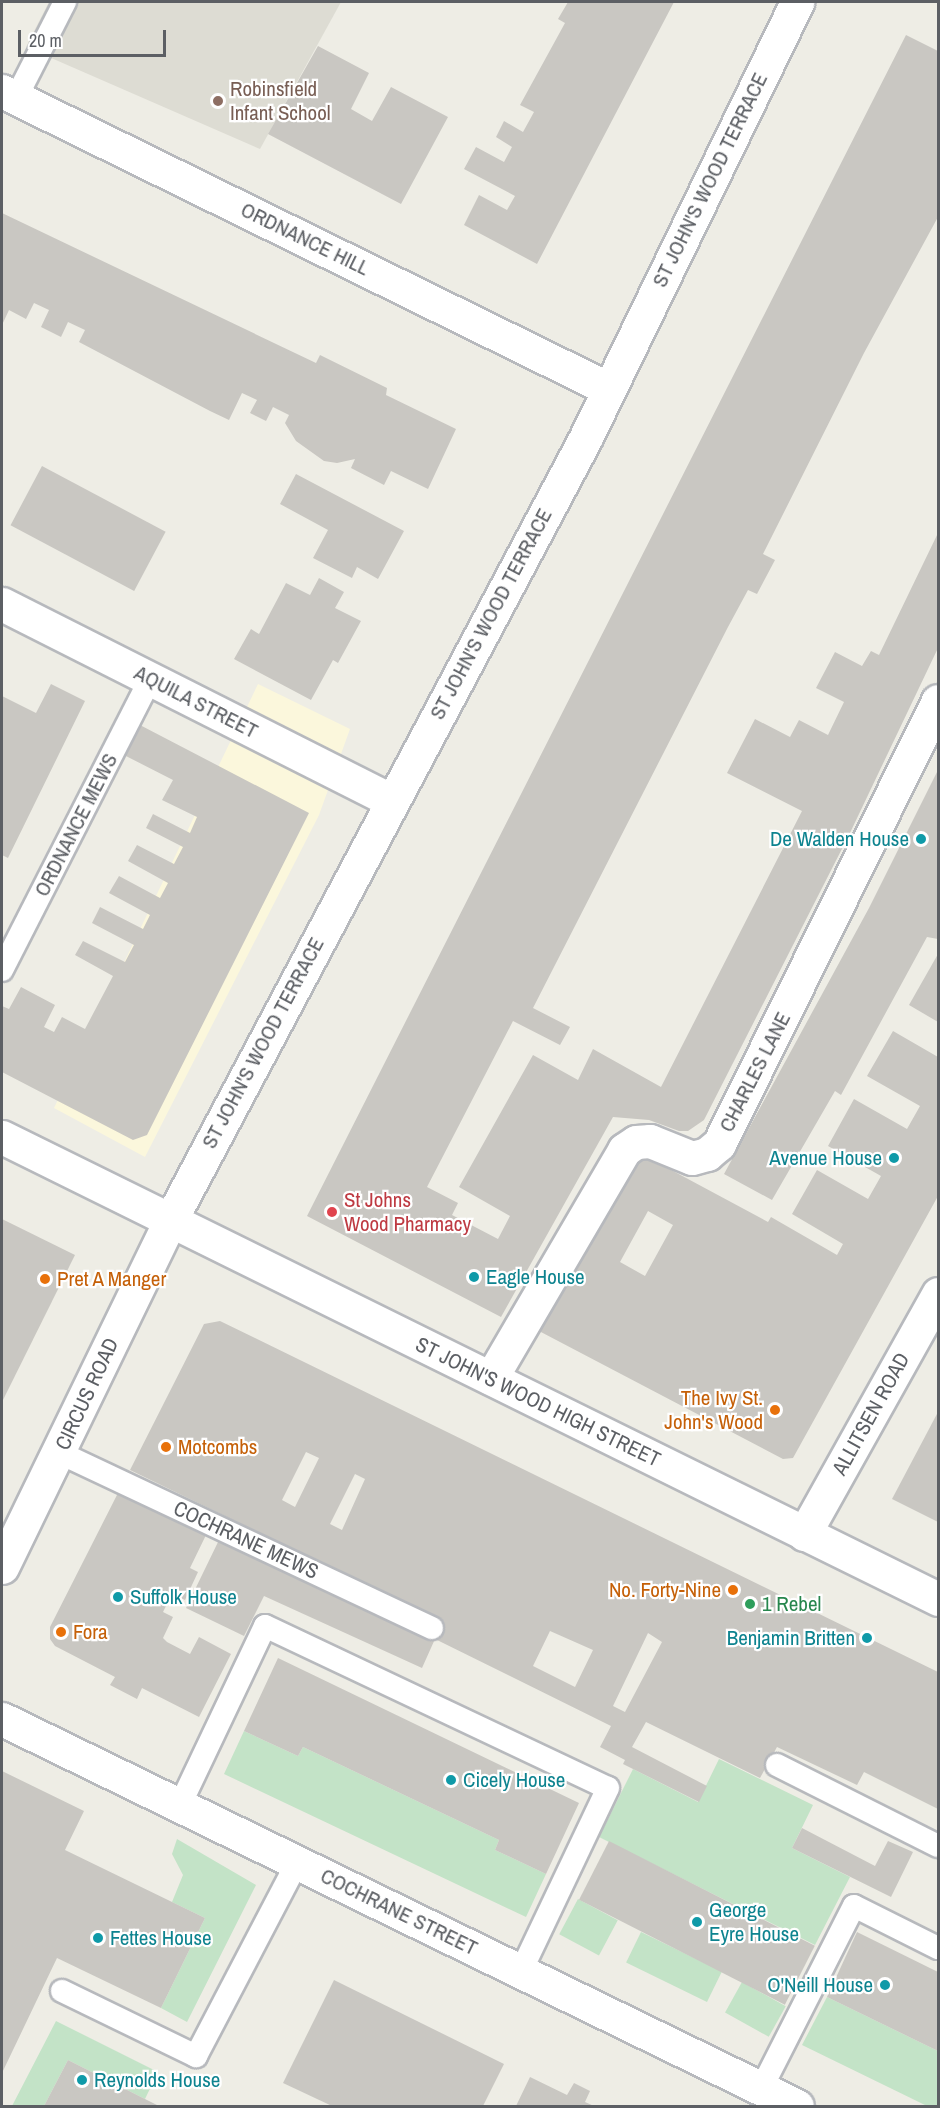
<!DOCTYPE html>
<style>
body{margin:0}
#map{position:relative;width:940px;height:2108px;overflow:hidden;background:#eeede5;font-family:"Archivo Narrow",sans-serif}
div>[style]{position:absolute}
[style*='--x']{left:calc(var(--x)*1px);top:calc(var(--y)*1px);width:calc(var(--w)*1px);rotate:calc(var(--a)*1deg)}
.commercial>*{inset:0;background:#fbf7dc}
.education>*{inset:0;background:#dddcd3}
.green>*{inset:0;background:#c3e3c7;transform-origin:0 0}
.building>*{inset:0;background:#c9c7c2;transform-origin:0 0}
.roads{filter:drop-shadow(2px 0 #b7b9bd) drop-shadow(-2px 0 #b7b9bd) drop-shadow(0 2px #b7b9bd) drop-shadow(0 -2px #b7b9bd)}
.lane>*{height:22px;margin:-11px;padding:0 11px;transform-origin:11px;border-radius:11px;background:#fff}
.street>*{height:33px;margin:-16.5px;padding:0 16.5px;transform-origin:16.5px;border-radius:16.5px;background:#fff}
.dots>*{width:16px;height:16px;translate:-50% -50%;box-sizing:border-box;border:3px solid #fff;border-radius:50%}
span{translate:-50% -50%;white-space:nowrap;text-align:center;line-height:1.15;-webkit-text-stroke:4.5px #fff;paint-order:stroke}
.education-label{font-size:21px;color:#785e54}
.left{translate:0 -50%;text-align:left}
.street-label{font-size:21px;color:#5c5f64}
.culture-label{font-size:21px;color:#0d838f}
.right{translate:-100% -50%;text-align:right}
.health-label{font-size:21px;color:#be3a42}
.food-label{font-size:21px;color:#c56008}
.leisure-label{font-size:21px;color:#27864d}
.frame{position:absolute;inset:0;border:3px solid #5c5f64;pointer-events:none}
.scale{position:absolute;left:18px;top:30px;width:148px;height:27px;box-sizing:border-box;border:3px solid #5c5f64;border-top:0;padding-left:8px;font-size:18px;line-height:21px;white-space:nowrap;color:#5c5f64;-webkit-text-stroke:4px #fff;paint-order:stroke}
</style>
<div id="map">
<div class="commercial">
<div style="clip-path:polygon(258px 684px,350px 729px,319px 815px,145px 1157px,54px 1108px)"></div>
</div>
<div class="education">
<div style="clip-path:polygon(49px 2px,341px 2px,260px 149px,26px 47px)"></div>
</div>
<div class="green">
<div style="clip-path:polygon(244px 1731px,298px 1756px,303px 1747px,499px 1840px,495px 1850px,546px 1874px,526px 1917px,224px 1774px)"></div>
<div style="clip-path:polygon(719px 1759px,813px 1805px,792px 1848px,850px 1877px,815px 1945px,599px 1837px,633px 1769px,698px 1802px)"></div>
<div style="clip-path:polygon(177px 1839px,256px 1885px,187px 2022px,161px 2008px,205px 1918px,172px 1902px,183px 1875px,172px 1854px)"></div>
<div style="left:578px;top:1899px;width:45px;height:40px;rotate:28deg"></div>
<div style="left:641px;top:1932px;width:90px;height:34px;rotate:26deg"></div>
<div style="left:742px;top:1982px;width:50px;height:35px;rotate:29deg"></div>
<div style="clip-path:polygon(827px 1997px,938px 2051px,938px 2106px,927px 2106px,802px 2045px)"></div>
<div style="clip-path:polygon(56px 2021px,158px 2072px,145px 2099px,68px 2060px,44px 2106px,12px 2106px)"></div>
</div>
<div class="building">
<div style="clip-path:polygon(568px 2px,674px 2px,537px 264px,464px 225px,479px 195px,507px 210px,515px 196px,464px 169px,476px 147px,504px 162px,512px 147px,496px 137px,504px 121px,523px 132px,534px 112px,520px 105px,565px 23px,558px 19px)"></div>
<div style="clip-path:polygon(906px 35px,938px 51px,938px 217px,864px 353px,763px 554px,775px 560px,757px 594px,748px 590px,728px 627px,533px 1008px,570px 1027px,560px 1045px,513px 1021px,427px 1187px,458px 1203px,452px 1215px,498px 1239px,510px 1216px,459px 1187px,533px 1055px,578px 1080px,593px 1049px,661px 1087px,802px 811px,727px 773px,755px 719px,790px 737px,799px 720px,828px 735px,844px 702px,816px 688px,835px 652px,862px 666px,871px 651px,879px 655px,938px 533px,938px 648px,849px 835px,704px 1120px,688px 1131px,679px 1131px,649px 1120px,613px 1117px,501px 1317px,307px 1216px)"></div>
<div style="clip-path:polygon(318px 46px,369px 73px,351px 109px,372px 121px,391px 87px,448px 117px,401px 204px,268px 134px)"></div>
<div style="clip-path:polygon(2px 213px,316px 363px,320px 355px,387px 388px,386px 395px,456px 429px,428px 489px,391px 471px,384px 485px,351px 468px,355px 459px,337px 463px,324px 461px,296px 441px,285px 423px,289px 415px,273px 407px,266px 421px,250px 413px,257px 400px,242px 393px,229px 420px,210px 411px,79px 342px,85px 330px,68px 322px,61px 337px,41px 327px,49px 310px,34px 303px,26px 319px,9px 310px,2px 325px)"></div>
<div style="left:42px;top:466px;width:140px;height:67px;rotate:28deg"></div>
<div style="clip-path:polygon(296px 474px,404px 531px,378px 579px,357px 567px,352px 578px,313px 558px,328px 530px,280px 504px)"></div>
<div style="clip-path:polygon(319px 578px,344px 592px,335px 608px,361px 621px,338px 663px,333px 660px,311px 700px,234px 659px,251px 629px,259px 634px,286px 583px,310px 595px)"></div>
<div style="clip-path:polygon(51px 684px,85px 701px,8px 858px,2px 855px,2px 696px,36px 713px)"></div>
<div style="clip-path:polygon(138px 724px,309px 813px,147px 1135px,133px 1140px,2px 1072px,2px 1006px,9px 1009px,21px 987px,55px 1005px,44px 1027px,54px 1032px,62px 1017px,85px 1029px,113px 976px,75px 955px,83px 941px,125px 962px,134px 945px,92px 923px,100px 907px,143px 929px,150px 915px,109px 893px,119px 876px,160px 898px,168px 883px,128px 861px,137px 845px,174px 864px,183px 847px,146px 828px,153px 814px,190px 833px,197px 817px,162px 800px,173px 780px,122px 754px)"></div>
<div style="clip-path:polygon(938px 770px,938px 939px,927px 937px,841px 1095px,835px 1091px,772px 1200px,724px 1174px,869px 908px)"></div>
<div style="clip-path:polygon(938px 954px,938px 1022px,909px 1005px)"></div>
<div style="clip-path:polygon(evenodd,893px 1031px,938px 1057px,938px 1196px,793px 1458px,783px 1459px,539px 1331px,633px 1163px,639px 1159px,647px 1157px,768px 1222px,771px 1217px,837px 1255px,843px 1244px,792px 1214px,817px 1170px,868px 1199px,881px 1176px,828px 1146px,854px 1099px,907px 1129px,920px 1106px,867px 1076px,893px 1031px,648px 1211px,673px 1225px,645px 1276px,620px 1262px,648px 1211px)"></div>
<div style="clip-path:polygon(2px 1219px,75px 1255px,2px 1402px)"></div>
<div style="clip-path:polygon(evenodd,220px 1321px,938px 1672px,938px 1809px,864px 1772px,857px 1785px,777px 1747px,760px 1778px,646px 1722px,632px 1747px,707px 1786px,699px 1802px,623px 1764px,625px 1760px,600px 1747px,611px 1726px,435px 1639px,444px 1622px,130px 1470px,204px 1324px,220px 1321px,306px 1452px,319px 1458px,295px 1507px,282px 1500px,306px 1452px,220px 1321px,355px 1474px,365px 1479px,342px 1530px,330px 1524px,355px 1474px,220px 1321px,550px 1631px,593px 1650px,575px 1687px,533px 1666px,550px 1631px,220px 1321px,648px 1633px,662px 1642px,625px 1712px,613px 1706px,648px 1633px)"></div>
<div style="clip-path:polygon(938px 1412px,938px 1522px,892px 1499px)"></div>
<div style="clip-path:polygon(119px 1491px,206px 1535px,190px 1568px,198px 1572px,185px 1600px,172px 1594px,163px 1612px,173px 1617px,163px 1638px,167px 1642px,190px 1654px,199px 1637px,231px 1654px,199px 1717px,142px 1688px,137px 1699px,110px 1685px,115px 1677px,55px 1646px,50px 1639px,50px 1627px)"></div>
<div style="clip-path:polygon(219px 1540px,435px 1639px,422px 1668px,264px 1596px,244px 1636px,186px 1608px)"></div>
<div style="clip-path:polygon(278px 1658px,579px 1803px,546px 1874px,495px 1850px,499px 1840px,303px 1747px,298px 1756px,244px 1731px)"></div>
<div style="clip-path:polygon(2px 1771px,84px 1811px,65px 1850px,205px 1918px,161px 2008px,57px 1958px,2px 2073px)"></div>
<div style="clip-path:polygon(802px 1828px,875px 1866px,888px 1841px,913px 1852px,891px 1897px,792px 1848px)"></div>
<div style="left:609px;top:1841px;width:231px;height:66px;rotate:27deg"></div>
<div style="clip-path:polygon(857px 1932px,938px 1972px,938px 2051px,827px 1997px)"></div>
<div style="clip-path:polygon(334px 1980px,504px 2064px,483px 2106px,332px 2106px,283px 2083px)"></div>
<div style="clip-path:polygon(68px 2060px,145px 2099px,159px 2106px,44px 2106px)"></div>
<div style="clip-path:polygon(530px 2077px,567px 2095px,574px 2083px,590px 2091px,585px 2102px,594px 2106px,516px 2106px)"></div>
</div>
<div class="roads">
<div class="lane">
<div style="--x:16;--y:98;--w:108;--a:-63"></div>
<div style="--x:2;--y:970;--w:326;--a:-63"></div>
<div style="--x:60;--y:1453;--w:411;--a:25.2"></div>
<div style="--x:777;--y:1765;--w:180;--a:26.7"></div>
<div style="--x:180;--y:1805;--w:198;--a:-64.6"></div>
<div style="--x:265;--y:1626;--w:379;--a:25.3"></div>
<div style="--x:608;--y:1788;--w:203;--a:115.4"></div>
<div style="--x:62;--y:1991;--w:149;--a:25.9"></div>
<div style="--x:196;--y:2056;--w:218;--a:-62.4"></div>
<div style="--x:761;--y:2089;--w:205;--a:-63.1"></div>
<div style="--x:854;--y:1906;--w:94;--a:26.6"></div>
</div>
<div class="street">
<div style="--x:2;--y:91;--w:676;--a:26.15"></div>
<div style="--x:2;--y:604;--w:435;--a:26.8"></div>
<div style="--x:2;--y:1137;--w:1044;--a:26.27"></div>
<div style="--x:491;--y:1378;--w:264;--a:-59.7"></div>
<div style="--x:624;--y:1150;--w:14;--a:-34"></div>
<div style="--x:636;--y:1142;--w:14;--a:-4"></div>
<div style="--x:650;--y:1141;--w:45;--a:22"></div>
<div style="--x:692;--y:1158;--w:16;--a:-15"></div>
<div style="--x:707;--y:1154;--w:16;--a:-40"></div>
<div style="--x:719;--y:1144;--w:494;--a:-63.7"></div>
<div style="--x:804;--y:1534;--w:275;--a:-60.8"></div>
<div style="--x:2;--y:1567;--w:387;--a:-64.1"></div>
<div style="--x:171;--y:1219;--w:883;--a:-62.04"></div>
<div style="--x:585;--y:439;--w:486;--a:-64.1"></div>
<div style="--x:2;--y:1719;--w:884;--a:25.96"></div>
</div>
</div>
<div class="dots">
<div style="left:218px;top:101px;background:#8d6e63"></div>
<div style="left:921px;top:839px;background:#0f9aa8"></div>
<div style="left:894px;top:1158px;background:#0f9aa8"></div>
<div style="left:332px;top:1212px;background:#e0444e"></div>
<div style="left:474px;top:1277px;background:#0f9aa8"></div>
<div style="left:45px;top:1279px;background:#e8710a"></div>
<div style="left:775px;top:1410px;background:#e8710a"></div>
<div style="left:166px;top:1447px;background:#e8710a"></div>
<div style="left:733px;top:1590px;background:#e8710a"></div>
<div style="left:118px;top:1597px;background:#0f9aa8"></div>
<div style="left:750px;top:1604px;background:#2e9e5b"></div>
<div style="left:61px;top:1632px;background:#e8710a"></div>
<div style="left:867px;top:1638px;background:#0f9aa8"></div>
<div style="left:451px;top:1780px;background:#0f9aa8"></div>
<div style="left:697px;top:1922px;background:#0f9aa8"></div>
<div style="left:98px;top:1938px;background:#0f9aa8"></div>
<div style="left:885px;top:1985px;background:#0f9aa8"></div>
<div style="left:82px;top:2080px;background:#0f9aa8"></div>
</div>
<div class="education-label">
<span class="left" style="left:230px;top:101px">Robinsfield<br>Infant School</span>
</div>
<div class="street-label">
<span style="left:710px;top:180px;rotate:-64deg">ST JOHN'S WOOD TERRACE</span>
<span style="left:305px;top:239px;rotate:26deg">ORDNANCE HILL</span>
<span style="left:491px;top:614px;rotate:-62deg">ST JOHN'S WOOD TERRACE</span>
<span style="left:196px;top:702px;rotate:27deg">AQUILA STREET</span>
<span style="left:76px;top:825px;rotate:-63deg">ORDNANCE MEWS</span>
<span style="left:263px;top:1043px;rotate:-62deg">ST JOHN'S WOOD TERRACE</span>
<span style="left:755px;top:1072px;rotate:-63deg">CHARLES LANE</span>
<span style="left:87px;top:1394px;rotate:-65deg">CIRCUS ROAD</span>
<span style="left:538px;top:1402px;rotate:26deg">ST JOHN'S WOOD HIGH STREET</span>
<span style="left:871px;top:1414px;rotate:-61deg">ALLITSEN ROAD</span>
<span style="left:246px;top:1540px;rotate:25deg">COCHRANE MEWS</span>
<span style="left:399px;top:1912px;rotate:26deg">COCHRANE STREET</span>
</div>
<div class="culture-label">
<span class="right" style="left:909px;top:839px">De Walden House</span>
<span class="right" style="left:882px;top:1158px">Avenue House</span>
<span class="left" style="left:486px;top:1277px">Eagle House</span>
<span class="left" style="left:130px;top:1597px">Suffolk House</span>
<span class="right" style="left:855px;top:1638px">Benjamin Britten</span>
<span class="left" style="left:463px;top:1780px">Cicely House</span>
<span class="left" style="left:709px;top:1922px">George<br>Eyre House</span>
<span class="left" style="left:110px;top:1938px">Fettes House</span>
<span class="right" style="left:873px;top:1985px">O'Neill House</span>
<span class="left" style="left:94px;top:2080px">Reynolds House</span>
</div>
<div class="health-label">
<span class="left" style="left:344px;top:1212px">St Johns<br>Wood Pharmacy</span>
</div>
<div class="food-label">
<span class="left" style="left:57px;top:1279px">Pret A Manger</span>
<span class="right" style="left:763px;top:1410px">The Ivy St.<br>John's Wood</span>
<span class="left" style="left:178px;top:1447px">Motcombs</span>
<span class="right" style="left:721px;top:1590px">No. Forty-Nine</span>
<span class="left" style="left:73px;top:1632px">Fora</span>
</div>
<div class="leisure-label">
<span class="left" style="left:762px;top:1604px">1 Rebel</span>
</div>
<div class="frame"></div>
<div class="scale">20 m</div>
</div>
